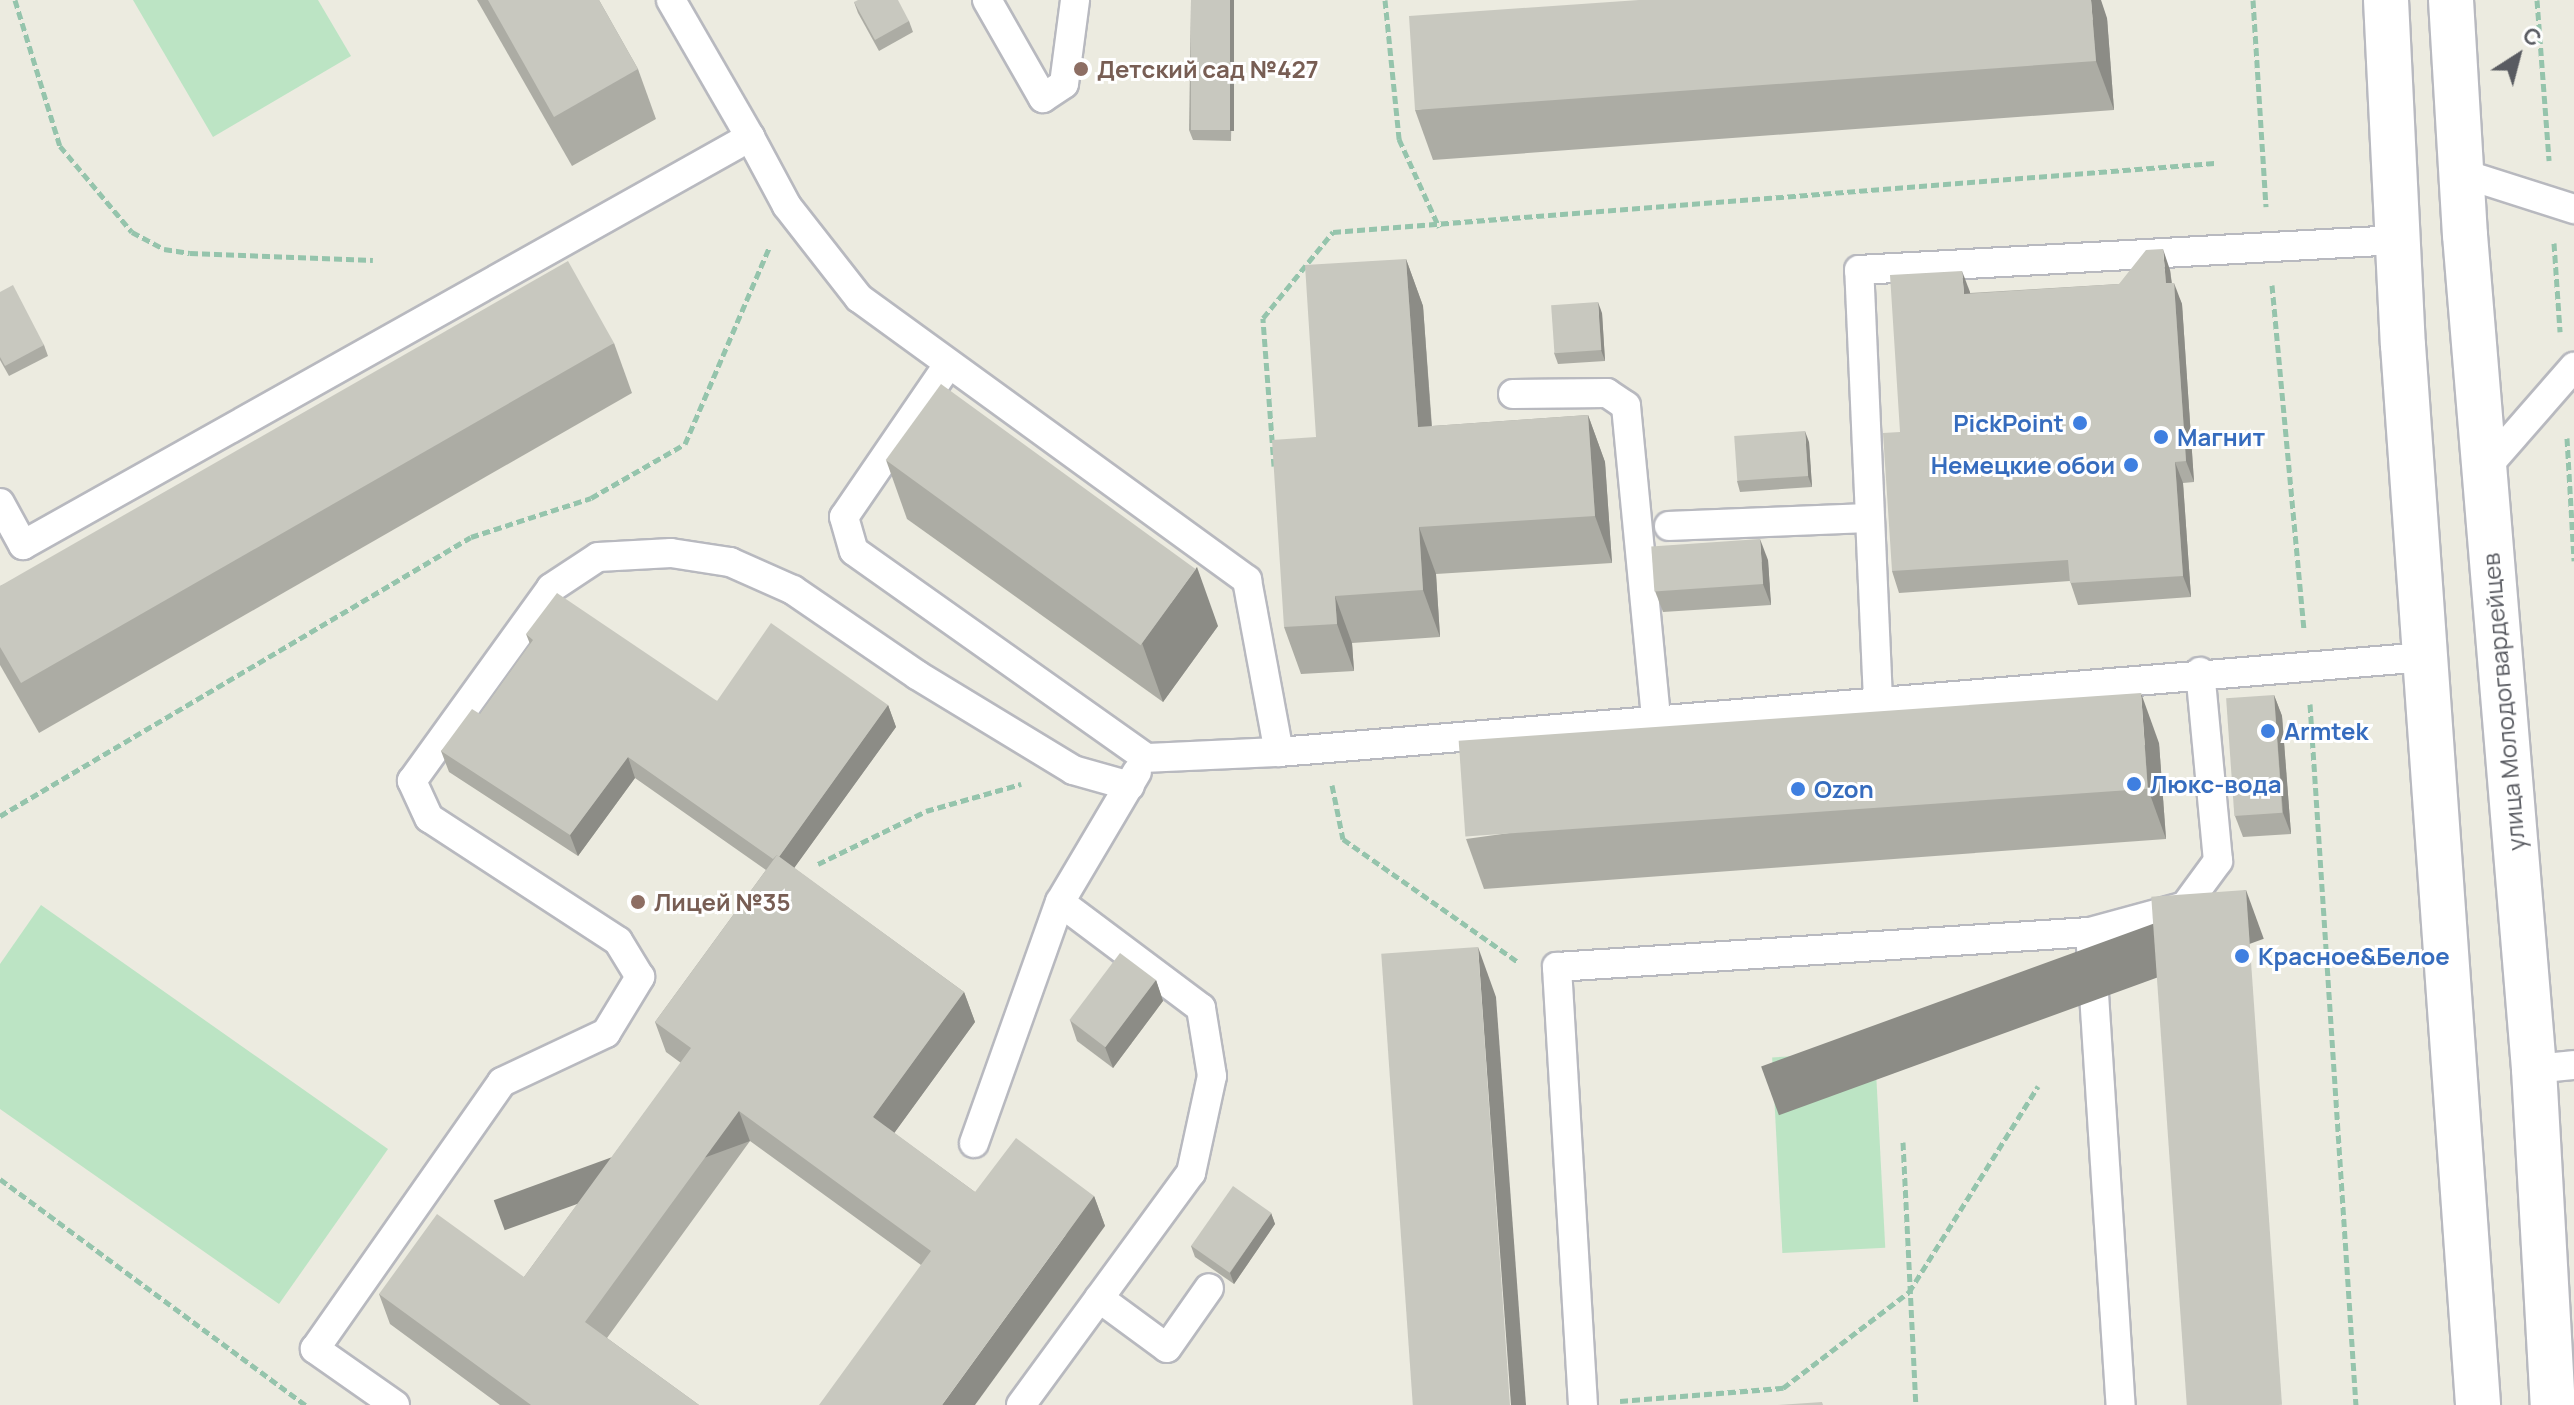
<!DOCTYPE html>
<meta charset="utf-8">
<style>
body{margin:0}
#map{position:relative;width:2574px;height:1405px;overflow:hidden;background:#ecebe0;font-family:Manrope,sans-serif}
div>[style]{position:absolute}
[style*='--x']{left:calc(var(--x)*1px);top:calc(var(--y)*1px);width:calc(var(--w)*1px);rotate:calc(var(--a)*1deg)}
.green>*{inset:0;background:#bce4c4;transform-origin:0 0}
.path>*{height:5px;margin-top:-2.5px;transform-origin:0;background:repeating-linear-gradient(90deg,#95c4ac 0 8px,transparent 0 12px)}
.roads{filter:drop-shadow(2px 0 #b8b9bf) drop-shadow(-2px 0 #b8b9bf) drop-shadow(0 2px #b8b9bf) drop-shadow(0 -2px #b8b9bf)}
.lane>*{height:28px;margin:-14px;padding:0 14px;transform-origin:14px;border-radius:14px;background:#fff}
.secondary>*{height:44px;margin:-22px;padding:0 22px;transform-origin:22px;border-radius:22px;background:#fff}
.wall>*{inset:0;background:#acaca4}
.shaded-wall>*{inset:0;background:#8c8c86;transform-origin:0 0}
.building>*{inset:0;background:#c8c8bf;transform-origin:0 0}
.dots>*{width:22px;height:22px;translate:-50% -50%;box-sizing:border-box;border:4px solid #fff;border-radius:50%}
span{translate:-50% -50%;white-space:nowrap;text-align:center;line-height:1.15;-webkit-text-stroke:6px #fff;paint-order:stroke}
.education-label{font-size:24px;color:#785e54;font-weight:700}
.left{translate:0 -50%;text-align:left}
.shop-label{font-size:24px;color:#366cbe;font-weight:700}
.right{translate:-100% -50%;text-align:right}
.street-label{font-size:24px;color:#595b61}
.north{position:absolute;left:2478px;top:16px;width:80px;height:80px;-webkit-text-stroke:6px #fff;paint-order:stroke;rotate:36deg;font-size:22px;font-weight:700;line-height:32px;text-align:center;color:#595b61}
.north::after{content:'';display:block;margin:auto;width:28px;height:36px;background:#595b61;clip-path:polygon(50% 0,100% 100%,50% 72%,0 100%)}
</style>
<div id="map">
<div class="green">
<div style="clip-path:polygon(133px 0,318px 0,351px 56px,213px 137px)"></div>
<div style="clip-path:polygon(41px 905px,388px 1149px,279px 1304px,0 1109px,0 964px)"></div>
<div style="left:1875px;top:1052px;width:196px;height:103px;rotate:87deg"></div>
</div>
<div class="path">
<div style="--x:15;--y:0;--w:153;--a:72.9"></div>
<div style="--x:60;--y:146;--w:112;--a:50.1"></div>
<div style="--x:132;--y:232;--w:36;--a:28"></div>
<div style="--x:164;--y:249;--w:26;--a:9"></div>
<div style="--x:190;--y:253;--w:183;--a:2.2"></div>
<div style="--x:1385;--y:0;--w:140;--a:84.2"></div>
<div style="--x:1399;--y:139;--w:97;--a:65.6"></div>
<div style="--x:2253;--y:0;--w:207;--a:86.4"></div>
<div style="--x:2537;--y:0;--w:161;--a:85.7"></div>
<div style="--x:2554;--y:243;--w:89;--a:86.1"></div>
<div style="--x:2272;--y:285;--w:346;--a:84.7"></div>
<div style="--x:2567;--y:438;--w:123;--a:86.7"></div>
<div style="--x:1274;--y:466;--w:148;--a:-94.3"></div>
<div style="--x:1263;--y:318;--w:111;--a:-50.9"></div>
<div style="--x:1333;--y:232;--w:884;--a:-4.48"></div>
<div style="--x:2310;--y:704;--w:703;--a:86.25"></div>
<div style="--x:1332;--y:785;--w:55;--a:78.5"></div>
<div style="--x:1343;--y:839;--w:214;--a:35.1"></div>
<div style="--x:0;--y:816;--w:547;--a:-30.64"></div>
<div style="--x:471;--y:537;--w:126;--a:-18"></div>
<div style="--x:591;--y:498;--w:108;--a:-29.9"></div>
<div style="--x:685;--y:444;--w:213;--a:-66.8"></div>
<div style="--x:818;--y:864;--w:120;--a:-26.1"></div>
<div style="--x:926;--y:811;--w:99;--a:-15.9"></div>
<div style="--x:1903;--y:1142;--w:263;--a:87.2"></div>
<div style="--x:0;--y:1179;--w:380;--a:36.5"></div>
<div style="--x:1620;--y:1401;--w:164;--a:-4.6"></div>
<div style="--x:1783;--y:1388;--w:158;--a:-37.3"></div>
<div style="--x:1909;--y:1292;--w:243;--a:-57.9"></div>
</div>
<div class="roads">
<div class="lane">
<div style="--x:987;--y:0;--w:113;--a:60.3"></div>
<div style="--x:1043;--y:98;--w:25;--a:-34"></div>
<div style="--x:1064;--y:84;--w:85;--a:-82.5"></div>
<div style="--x:750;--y:137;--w:78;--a:61.8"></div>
<div style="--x:787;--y:206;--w:117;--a:52"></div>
<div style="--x:859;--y:298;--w:480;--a:36"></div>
<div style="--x:1247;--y:580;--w:175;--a:79.5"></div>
<div style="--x:2461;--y:173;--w:119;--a:17.7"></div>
<div style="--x:948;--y:365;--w:184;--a:124.4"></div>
<div style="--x:844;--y:517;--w:35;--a:74"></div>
<div style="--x:854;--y:551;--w:358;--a:35.3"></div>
<div style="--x:1146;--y:758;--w:133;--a:-2.6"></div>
<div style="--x:1279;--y:752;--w:1149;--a:-4.74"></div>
<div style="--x:1513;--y:394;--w:94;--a:-0.6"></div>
<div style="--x:1607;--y:393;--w:23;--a:34"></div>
<div style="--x:1626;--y:406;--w:314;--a:84.5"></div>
<div style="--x:2484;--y:470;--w:137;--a:-48.9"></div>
<div style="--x:0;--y:503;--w:48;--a:61.3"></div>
<div style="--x:23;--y:545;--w:834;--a:-29.3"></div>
<div style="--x:750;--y:137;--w:158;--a:-120"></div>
<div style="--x:1669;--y:526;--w:198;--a:-2.3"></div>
<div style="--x:1878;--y:700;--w:430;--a:-92.5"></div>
<div style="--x:1859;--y:270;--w:540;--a:-3.19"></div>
<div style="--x:2090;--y:932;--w:474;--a:86.3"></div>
<div style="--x:2534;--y:1069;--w:40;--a:-5.7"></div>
<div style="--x:974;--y:1143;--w:256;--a:-70.4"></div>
<div style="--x:1099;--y:1298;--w:84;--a:36.3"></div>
<div style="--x:1167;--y:1348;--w:73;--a:-55"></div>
<div style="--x:395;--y:1405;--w:98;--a:-145"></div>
<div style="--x:315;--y:1349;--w:326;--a:-55"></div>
<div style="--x:502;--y:1082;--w:115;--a:-25.2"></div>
<div style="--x:606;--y:1033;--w:66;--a:-58.7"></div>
<div style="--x:640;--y:977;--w:42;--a:-121.4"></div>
<div style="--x:618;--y:941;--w:225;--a:-146.9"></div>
<div style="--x:429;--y:818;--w:41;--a:-114.7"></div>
<div style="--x:412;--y:781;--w:238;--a:-54.2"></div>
<div style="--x:551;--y:588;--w:56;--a:-33.4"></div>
<div style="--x:598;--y:557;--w:73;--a:-3.1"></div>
<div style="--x:671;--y:553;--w:60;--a:8.7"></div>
<div style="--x:730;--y:562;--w:69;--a:24"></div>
<div style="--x:793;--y:590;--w:150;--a:34.4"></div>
<div style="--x:917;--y:675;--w:183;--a:31.3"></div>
<div style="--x:1073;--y:770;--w:59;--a:15.7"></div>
<div style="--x:1021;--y:1405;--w:288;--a:-53.8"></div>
<div style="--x:1191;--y:1173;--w:99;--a:-77.8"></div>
<div style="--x:1212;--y:1076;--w:69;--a:-99.2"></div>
<div style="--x:1201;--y:1008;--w:176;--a:-143.1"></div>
<div style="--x:1060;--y:902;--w:151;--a:-59.4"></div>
<div style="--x:1583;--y:1405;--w:439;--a:-93.4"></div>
<div style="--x:1557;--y:967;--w:534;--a:-3.76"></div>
<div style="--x:2090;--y:932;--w:98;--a:-15.3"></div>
<div style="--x:2185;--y:906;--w:56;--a:-53.7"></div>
<div style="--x:2218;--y:861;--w:190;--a:-95.4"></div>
</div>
<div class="secondary">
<div style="--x:2386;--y:0;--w:345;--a:87.2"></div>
<div style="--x:2403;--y:345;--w:1063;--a:85.95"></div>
<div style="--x:2451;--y:0;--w:235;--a:86.6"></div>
<div style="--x:2465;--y:235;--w:837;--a:85.27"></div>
<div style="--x:2534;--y:1069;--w:337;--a:86.8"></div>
</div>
</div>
<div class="wall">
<div style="clip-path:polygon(477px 0,599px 0,638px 69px,656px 119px,572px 166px)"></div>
<div style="clip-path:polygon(1191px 0,1234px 0,1231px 141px,1193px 140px,1189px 130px)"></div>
<div style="clip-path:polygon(854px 2px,909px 21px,913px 32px,879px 51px,858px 13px)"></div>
<div style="clip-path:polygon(2107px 18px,2114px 110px,1433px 160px,1415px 110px)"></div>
<div style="clip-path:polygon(1406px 259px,1423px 306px,1432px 426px,1588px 415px,1605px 462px,1612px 563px,1436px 574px,1440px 637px,1352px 643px,1354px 671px,1301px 674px,1284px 627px,1316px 437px)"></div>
<div style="clip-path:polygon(2170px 270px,2172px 283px,2182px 304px,2194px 482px,2183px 483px,2191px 597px,2078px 605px,2070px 581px,1899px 593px,1892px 571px,1900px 432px,1970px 293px,2119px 284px)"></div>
<div style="clip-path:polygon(0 292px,44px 345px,48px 356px,9px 376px,0 360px)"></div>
<div style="clip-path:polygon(1602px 313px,1605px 361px,1558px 364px,1554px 353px)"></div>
<div style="clip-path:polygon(614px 343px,632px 393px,39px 733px,0 665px,0 586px)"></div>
<div style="clip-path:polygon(1809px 442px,1812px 487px,1740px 492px,1737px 481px)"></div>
<div style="clip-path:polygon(886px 460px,1218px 626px,1163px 702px,907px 519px)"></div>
<div style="clip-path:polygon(1768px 560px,1771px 605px,1663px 612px,1655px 591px)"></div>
<div style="clip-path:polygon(526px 634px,717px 701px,888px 705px,896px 727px,794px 868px,964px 992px,975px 1022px,894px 1133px,975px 1192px,1094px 1196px,1105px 1226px,921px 1265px,750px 1141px,607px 1338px,699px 1405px,500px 1405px,390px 1324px,379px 1294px,524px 1277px,681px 1063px,666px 1052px,655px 1022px,766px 870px,635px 778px,578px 856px,449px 772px,441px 751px,480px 714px,530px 644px)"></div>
<div style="clip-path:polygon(2274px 695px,2282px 716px,2291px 834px,2243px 837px,2235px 816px)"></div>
<div style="clip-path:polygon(2159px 743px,2166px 839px,1484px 889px,1466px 839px)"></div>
<div style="clip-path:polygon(1156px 980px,1163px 1001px,1113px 1068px,1077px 1041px,1070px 1020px)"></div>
<div style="clip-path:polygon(1271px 1213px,1275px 1224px,1234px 1284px,1195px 1257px,1191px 1246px)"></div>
</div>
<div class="shaded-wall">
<div style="left:1230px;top:0;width:4px;height:131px"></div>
<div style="clip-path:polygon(2091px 0,2101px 0,2107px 18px,2114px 110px,2096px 61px)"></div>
<div style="clip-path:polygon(2163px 249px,2170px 270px,2174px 304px,2166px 283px)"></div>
<div style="clip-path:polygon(1406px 259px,1423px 306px,1435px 474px,1418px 427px)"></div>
<div style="clip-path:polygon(1962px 271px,1970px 292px,1972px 315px,1964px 294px)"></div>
<div style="clip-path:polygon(2174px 283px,2182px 304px,2194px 482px,2186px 461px)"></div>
<div style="clip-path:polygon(1598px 302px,1602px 313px,1605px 361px,1601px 350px)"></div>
<div style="clip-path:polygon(1588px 415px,1605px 462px,1612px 563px,1595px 516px)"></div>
<div style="clip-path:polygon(1805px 431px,1809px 442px,1812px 487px,1808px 476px)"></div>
<div style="clip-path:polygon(2175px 462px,2183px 483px,2191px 597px,2183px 576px)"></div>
<div style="clip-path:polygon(1419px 527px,1436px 574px,1440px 637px,1423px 590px)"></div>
<div style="clip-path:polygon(1760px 539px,1768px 560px,1771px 605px,1763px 584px)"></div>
<div style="clip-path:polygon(1197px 567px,1218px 626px,1163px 702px,1142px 643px)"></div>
<div style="clip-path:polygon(1335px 596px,1352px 643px,1354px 671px,1337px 624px)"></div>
<div style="clip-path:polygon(2141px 693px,2159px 743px,2166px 839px,2148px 789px)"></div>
<div style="clip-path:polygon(2274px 695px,2282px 716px,2291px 834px,2283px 813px)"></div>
<div style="clip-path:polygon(888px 705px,896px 727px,784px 882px,776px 861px)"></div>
<div style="clip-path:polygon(628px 757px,635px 778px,578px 856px,570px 835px)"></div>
<div style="left:2246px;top:890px;width:52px;height:516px;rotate:70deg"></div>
<div style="clip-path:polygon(1478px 947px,1496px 997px,1526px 1405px,1511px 1405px)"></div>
<div style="clip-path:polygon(1156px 980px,1163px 1001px,1113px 1068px,1105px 1047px)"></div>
<div style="clip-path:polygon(964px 992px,975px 1022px,884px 1147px,873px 1117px)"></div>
<div style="left:739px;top:1111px;width:32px;height:261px;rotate:70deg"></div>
<div style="clip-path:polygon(1094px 1196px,1105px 1226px,975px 1405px,942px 1405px)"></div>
<div style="clip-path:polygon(1271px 1213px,1275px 1224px,1234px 1284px,1230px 1273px)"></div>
</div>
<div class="building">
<div style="clip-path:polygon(488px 0,599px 0,638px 69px,554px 117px)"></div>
<div style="clip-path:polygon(858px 0,898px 0,909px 21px,875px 40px,854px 2px)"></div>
<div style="left:1191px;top:0;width:39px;height:130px"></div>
<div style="clip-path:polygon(1639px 0,2091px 0,2096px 61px,1415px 110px,1409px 16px)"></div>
<div style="clip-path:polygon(2163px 249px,2166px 283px,2174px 283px,2186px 461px,2175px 462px,2183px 576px,2070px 583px,2068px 560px,1892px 571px,1883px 433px,1900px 432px,1890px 275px,1962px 271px,1964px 294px,2119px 284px,2146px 250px)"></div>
<div style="clip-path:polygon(1406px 259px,1418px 427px,1588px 415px,1595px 516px,1419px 527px,1423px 590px,1335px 596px,1337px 624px,1284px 627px,1272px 440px,1316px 437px,1305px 265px)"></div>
<div style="clip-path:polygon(568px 261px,614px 343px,21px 683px,0 647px,0 586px)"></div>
<div style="clip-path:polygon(13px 285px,44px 345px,5px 366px,0 357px,0 292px)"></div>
<div style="left:1598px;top:302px;width:48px;height:47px;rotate:86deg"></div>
<div style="left:941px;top:384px;width:315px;height:94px;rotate:36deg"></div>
<div style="left:1805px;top:431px;width:45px;height:71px;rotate:86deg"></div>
<div style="left:1760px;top:539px;width:45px;height:109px;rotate:86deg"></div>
<div style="clip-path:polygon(557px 593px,717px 701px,771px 623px,888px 705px,779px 857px,777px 855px,773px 859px,628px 757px,570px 835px,441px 751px,472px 709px,480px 714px,533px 640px,526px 634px)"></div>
<div style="left:2141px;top:693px;width:96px;height:684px;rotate:86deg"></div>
<div style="left:2274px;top:695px;width:118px;height:48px;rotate:86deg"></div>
<div style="clip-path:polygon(777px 855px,964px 992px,873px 1117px,975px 1192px,1016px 1138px,1094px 1196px,942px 1405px,819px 1405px,931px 1251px,739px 1111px,585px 1322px,699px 1405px,531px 1405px,379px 1294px,437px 1214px,524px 1277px,691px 1048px,655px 1022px)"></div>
<div style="left:2246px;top:890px;width:516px;height:95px;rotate:86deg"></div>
<div style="left:1478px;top:947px;width:459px;height:97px;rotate:86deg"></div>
<div style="left:1120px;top:953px;width:45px;height:84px;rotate:37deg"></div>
<div style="left:1233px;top:1186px;width:47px;height:73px;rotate:35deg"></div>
<div style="clip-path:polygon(1822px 1402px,1823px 1405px,1778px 1405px)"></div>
</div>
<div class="dots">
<div style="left:1081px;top:69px;background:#8d6e63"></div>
<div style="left:2080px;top:423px;background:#3f7fe0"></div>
<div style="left:2161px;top:437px;background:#3f7fe0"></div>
<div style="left:2131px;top:465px;background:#3f7fe0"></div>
<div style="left:2268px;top:731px;background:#3f7fe0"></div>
<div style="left:2134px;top:784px;background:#3f7fe0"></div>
<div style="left:1798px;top:789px;background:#3f7fe0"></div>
<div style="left:638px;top:902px;background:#8d6e63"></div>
<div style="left:2242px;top:956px;background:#3f7fe0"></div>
</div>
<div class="education-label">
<span class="left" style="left:1097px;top:69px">Детский сад №427</span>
<span class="left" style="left:654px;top:902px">Лицей №35</span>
</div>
<div class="shop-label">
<span class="right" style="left:2064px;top:423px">PickPoint</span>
<span class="left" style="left:2177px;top:437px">Магнит</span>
<span class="right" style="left:2115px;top:465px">Немецкие обои</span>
<span class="left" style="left:2284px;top:731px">Armtek</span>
<span class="left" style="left:2150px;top:784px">Люкс-вода</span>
<span class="left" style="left:1814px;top:789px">Ozon</span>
<span class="left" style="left:2258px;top:956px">Красное&amp;Белое</span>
</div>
<div class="street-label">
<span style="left:2503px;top:702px;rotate:-95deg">улица Молодогвардейцев</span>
</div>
<div class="north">С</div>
</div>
